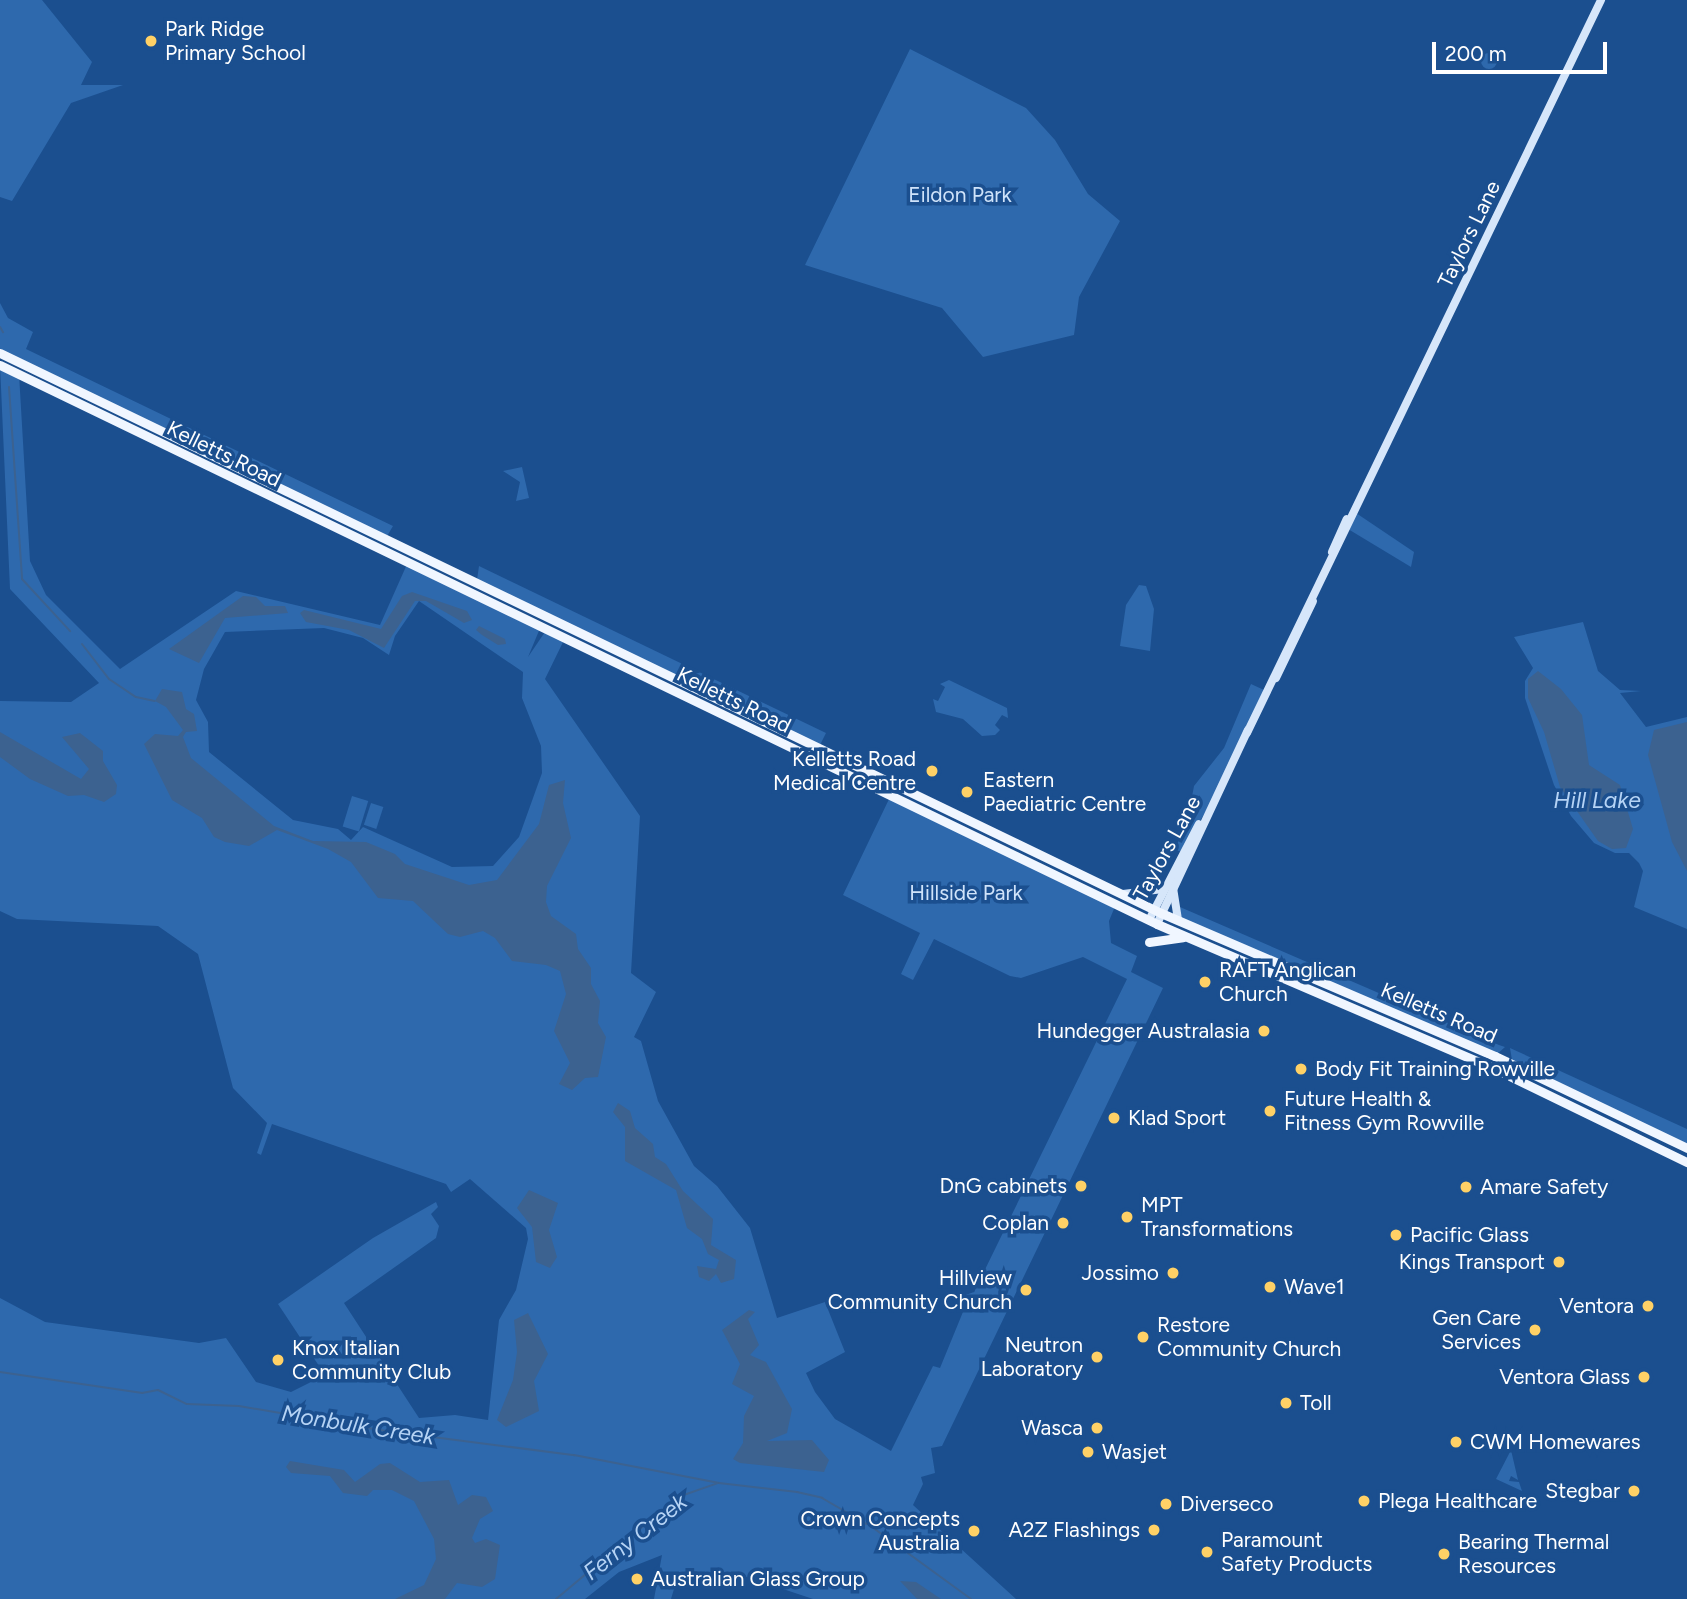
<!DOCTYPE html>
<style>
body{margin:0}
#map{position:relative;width:1687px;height:1599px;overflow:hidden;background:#1b4f8f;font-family:Figtree,sans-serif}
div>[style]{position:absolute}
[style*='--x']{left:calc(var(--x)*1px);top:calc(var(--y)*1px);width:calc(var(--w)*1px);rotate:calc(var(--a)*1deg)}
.green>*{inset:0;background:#2e69ad;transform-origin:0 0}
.round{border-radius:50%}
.water>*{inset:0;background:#3c6290}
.stream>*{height:2px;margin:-1px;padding:0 1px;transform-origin:1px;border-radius:1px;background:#3c6290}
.secondary>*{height:8px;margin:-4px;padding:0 4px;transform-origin:4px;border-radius:4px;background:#d6e6fa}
.primary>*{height:9px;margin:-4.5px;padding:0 4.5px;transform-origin:4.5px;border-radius:4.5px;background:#f0f6ff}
.dots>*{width:19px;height:19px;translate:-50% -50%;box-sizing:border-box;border:4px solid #1b4f8f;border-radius:50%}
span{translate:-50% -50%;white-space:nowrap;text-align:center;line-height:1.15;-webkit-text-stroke:7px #1b4f8f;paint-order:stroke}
.poi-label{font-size:21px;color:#fff}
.left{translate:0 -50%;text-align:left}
.right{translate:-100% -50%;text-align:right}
.park-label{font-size:21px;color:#cfe3fa}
.street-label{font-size:21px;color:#fff}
.water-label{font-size:23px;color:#b5d3f5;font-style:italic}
.scale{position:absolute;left:1432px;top:42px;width:175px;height:32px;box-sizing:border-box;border:4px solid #fff;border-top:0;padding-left:9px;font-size:21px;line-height:24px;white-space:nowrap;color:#fff;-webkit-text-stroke:5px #1b4f8f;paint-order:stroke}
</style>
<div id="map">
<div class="green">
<div style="clip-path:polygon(0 0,42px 0,92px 62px,81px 85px,123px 85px,71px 103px,12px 201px,0 197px)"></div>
<div style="clip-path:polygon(910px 49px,1026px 108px,1055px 140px,1088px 194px,1120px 221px,1079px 297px,1074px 335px,983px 357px,942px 308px,805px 265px)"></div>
<div class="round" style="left:1481px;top:53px;width:16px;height:16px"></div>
<div style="clip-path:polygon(0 303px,8px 318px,33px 332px,26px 349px,393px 526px,386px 538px,0 353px)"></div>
<div style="clip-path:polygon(evenodd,0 365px,19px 374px,30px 561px,46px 595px,120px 669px,236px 591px,380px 625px,408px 562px,541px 626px,528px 657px,547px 629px,565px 638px,545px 679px,640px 816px,631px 973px,656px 992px,634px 1037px,641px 1041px,658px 1101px,694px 1166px,717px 1186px,750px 1228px,777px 1318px,825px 1302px,845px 1352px,806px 1373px,815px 1392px,835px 1419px,891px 1451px,933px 1366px,940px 1368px,965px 1307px,963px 1296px,974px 1292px,1127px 979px,1083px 957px,1021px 978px,1010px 976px,934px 939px,913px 980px,901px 974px,920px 933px,843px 895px,891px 795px,1116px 904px,1109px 921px,1111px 943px,1137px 956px,1131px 972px,1163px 988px,942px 1446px,931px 1448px,935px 1473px,921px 1477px,923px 1484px,913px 1505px,1016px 1599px,813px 1599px,747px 1577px,694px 1573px,674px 1589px,671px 1599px,654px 1599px,662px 1555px,619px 1572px,585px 1599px,0 1599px,0 1298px,45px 1322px,199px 1343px,226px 1338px,256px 1382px,291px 1392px,325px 1375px,278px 1304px,373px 1238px,436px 1202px,438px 1207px,431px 1214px,439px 1226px,436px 1238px,344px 1303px,419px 1418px,455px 1415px,488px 1420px,499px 1320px,516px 1290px,528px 1239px,526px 1228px,470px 1179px,451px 1192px,446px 1184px,272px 1124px,261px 1155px,257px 1153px,267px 1123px,233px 1088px,198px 954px,158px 926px,17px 919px,0 911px,0 701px,71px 702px,99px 683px,10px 589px,0 365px,419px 601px,523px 672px,522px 698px,541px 746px,542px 773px,519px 837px,493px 866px,452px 867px,363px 827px,351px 840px,338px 829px,293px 820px,209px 752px,208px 722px,196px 700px,204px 669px,225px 632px,324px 628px,363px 638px,389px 655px,395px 636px,419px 601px)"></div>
<div style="clip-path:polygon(522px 467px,529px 498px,516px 501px,520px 482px,503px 471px)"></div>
<div style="clip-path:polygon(1356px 513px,1414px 552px,1411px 567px,1348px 529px)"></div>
<div style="clip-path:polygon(479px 566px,826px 733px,819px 747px,477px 580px)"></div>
<div style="clip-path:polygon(1139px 585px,1146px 586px,1154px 609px,1150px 651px,1120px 646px,1126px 605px)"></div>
<div style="clip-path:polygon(1583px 622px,1598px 671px,1620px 690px,1641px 691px,1620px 693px,1646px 727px,1687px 717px,1687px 929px,1634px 907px,1643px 871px,1639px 863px,1629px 853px,1615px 853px,1594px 843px,1571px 816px,1554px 785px,1525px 698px,1525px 681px,1533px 668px,1514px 637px)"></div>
<div style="clip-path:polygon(949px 680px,1007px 708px,1008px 718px,1002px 715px,995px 725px,1000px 730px,995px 735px,982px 736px,963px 719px,936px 712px,933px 699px,938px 701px,945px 687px,940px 684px)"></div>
<div style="clip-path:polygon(1251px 684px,1264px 690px,1217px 793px,1181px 852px,1174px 849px,1186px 828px,1194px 786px,1224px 748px)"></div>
<div style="left:352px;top:796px;width:17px;height:32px;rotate:17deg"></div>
<div style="left:371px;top:803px;width:13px;height:23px;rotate:18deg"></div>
<div style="clip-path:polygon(1173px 904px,1499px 1045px,1505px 1047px,1495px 1056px,1178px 920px)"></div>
<div style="clip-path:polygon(1510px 1048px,1687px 1129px,1687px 1148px,1512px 1060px)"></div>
<div style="clip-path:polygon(1511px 1450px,1518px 1480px,1511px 1476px,1509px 1481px,1519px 1482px,1522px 1491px,1496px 1479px)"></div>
</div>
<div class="water">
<div style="clip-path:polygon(412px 592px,467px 611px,472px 620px,464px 623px,426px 601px,415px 601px,384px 648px,349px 630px,306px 622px,300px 613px,304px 610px,381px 629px,402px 596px)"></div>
<div style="clip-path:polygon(243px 596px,256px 597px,265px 606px,285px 606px,288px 613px,225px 618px,199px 663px,169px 649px)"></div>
<div style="clip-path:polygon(479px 626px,505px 639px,506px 644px,498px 645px,482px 635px,476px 630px)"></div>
<div style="clip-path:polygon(1538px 671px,1561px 689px,1582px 715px,1589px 765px,1620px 785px,1633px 829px,1626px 848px,1612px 849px,1598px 841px,1560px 787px,1544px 732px,1528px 698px,1528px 679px)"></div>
<div style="clip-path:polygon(162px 689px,182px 692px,186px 709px,194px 714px,197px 731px,186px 732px,183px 737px,191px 758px,274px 826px,313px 841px,366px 842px,395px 854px,405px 864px,469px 885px,497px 880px,539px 824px,549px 785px,565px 780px,563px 803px,571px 838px,547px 886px,546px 902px,551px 916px,576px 934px,578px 949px,591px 968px,591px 984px,600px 1001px,598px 1023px,606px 1037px,598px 1077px,585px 1078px,572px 1090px,559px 1084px,570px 1063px,554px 1031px,566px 994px,560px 971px,546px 965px,512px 961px,495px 938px,483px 931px,460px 937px,448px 934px,413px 901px,378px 898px,351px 862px,328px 849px,277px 830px,249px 846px,225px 842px,214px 837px,202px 818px,172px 800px,144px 744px,155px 734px,178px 736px,183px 730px,166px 707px,155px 701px)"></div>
<div style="clip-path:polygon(1687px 722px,1687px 871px,1672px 842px,1648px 755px,1654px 730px)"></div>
<div style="clip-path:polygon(0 732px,81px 779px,89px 769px,62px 737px,80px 733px,103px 751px,103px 761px,117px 785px,116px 794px,104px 802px,84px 795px,68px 796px,30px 779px,0 757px)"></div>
<div style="clip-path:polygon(618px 1103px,630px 1111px,635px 1128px,653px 1144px,655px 1157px,666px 1164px,683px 1191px,713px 1219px,711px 1245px,736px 1260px,734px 1279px,721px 1283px,716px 1274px,709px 1281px,699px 1277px,697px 1266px,716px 1269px,719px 1260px,708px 1254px,702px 1239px,687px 1228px,676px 1190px,625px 1161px,625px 1127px,613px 1112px)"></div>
<div style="clip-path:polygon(529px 1190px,558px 1203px,549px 1230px,557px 1257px,550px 1268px,536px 1262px,532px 1227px,517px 1208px)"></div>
<div style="clip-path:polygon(749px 1310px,755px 1312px,748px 1319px,759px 1345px,750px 1355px,766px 1362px,792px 1409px,787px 1433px,767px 1441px,812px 1440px,829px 1460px,824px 1472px,740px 1463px,733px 1459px,743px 1443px,744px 1416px,754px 1396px,732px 1384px,740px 1364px,722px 1330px)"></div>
<div style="clip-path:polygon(528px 1313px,548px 1354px,534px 1381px,539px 1411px,506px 1427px,497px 1420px,513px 1380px,517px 1352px,514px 1320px)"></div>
<div style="clip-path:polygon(290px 1461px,344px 1470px,355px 1482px,380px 1464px,390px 1463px,420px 1482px,449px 1480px,458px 1505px,472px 1495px,486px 1497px,493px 1511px,480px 1519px,472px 1538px,475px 1543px,486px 1539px,500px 1545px,495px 1579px,482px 1587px,457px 1583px,445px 1599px,395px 1599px,424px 1585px,436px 1559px,434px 1539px,414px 1501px,392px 1490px,373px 1490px,367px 1496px,343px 1493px,330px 1476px,291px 1473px,286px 1467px)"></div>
<div style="clip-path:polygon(900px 1581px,916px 1582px,941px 1599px,917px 1599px)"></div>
</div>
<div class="stream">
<div style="--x:0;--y:327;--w:6;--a:59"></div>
<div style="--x:9;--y:387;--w:192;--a:86.1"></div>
<div style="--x:22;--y:579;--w:71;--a:47.3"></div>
<div style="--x:82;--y:644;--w:44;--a:52.4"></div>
<div style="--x:109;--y:679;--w:32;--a:34"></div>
<div style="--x:136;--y:697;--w:19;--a:12"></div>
<div style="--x:0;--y:1372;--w:144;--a:8.4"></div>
<div style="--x:142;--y:1393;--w:16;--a:-11"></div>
<div style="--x:158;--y:1390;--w:32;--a:26"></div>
<div style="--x:187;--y:1404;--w:52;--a:2.2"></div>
<div style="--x:239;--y:1406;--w:149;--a:9.7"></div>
<div style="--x:386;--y:1431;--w:190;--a:7.3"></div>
<div style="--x:574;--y:1455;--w:148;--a:10.9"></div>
<div style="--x:719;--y:1483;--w:79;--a:6.6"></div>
<div style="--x:797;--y:1492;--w:26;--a:13"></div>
<div style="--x:822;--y:1498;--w:44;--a:30.1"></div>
<div style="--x:864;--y:1523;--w:3;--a:18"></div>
<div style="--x:872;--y:1527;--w:122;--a:36"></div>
<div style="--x:556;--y:1599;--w:159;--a:-39.9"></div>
<div style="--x:678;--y:1497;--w:42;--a:-19.3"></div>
</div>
<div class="secondary">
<div style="--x:1332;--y:552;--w:36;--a:-66"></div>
<div style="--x:1276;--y:678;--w:85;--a:-64.3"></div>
<div style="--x:1247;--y:733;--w:814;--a:-64.22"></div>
<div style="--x:1173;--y:888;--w:32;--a:81"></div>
<div style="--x:1123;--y:894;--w:38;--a:-7"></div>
<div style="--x:1149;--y:920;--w:108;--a:-62.5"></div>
<div style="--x:1157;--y:924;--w:214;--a:-64.9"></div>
</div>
<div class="primary">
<div style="--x:0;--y:353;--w:1289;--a:25.75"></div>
<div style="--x:1161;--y:913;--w:363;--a:23.2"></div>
<div style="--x:1495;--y:1056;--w:213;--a:25.6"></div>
<div style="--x:0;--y:365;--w:1285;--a:25.79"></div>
<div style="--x:1157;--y:924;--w:363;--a:23.2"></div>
<div style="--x:1491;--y:1067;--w:218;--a:25.9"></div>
<div style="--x:1149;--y:942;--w:34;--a:-8"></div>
</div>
<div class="dots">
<div style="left:151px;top:41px;background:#ffd166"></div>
<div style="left:932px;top:771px;background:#ffd166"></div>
<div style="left:967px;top:792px;background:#ffd166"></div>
<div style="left:1205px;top:982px;background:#ffd166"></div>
<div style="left:1264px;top:1031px;background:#ffd166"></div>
<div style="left:1301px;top:1069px;background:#ffd166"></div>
<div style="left:1270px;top:1111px;background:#ffd166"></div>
<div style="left:1114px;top:1118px;background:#ffd166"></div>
<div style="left:1081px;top:1186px;background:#ffd166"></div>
<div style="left:1466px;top:1187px;background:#ffd166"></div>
<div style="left:1127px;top:1217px;background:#ffd166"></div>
<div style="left:1063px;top:1223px;background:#ffd166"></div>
<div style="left:1396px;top:1235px;background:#ffd166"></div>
<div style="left:1559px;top:1262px;background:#ffd166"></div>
<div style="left:1173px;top:1273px;background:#ffd166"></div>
<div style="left:1270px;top:1287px;background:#ffd166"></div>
<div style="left:1026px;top:1290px;background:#ffd166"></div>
<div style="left:1648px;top:1306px;background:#ffd166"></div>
<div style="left:1535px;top:1330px;background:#ffd166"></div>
<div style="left:1143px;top:1337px;background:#ffd166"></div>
<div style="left:1097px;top:1357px;background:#ffd166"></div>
<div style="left:278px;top:1360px;background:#ffd166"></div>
<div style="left:1644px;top:1377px;background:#ffd166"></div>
<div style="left:1286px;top:1403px;background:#ffd166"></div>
<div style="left:1097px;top:1428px;background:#ffd166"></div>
<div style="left:1456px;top:1442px;background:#ffd166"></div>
<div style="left:1088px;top:1452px;background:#ffd166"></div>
<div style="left:1634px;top:1491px;background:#ffd166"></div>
<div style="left:1364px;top:1501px;background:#ffd166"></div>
<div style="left:1166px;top:1504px;background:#ffd166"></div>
<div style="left:1154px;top:1530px;background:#ffd166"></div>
<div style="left:974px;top:1531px;background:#ffd166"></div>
<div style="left:1207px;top:1552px;background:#ffd166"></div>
<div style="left:1444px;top:1554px;background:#ffd166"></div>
<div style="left:637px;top:1579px;background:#ffd166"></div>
</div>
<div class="poi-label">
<span class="left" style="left:165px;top:41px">Park Ridge<br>Primary School</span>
<span class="right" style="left:916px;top:771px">Kelletts Road<br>Medical Centre</span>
<span class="left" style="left:983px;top:792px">Eastern<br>Paediatric Centre</span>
<span class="left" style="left:1219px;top:982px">RAFT Anglican<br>Church</span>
<span class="right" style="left:1250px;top:1031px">Hundegger Australasia</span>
<span class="left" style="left:1315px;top:1069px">Body Fit Training Rowville</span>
<span class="left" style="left:1284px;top:1111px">Future Health &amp;<br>Fitness Gym Rowville</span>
<span class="left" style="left:1128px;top:1118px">Klad Sport</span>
<span class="right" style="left:1067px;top:1186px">DnG cabinets</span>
<span class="left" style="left:1480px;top:1187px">Amare Safety</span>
<span class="left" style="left:1141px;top:1217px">MPT<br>Transformations</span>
<span class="right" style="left:1049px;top:1223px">Coplan</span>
<span class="left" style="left:1410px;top:1235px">Pacific Glass</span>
<span class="right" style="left:1545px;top:1262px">Kings Transport</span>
<span class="right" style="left:1159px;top:1273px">Jossimo</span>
<span class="right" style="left:1012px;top:1290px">Hillview<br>Community Church</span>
<span class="left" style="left:1284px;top:1287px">Wave1</span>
<span class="right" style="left:1634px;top:1306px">Ventora</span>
<span class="right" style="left:1521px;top:1330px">Gen Care<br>Services</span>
<span class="left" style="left:1157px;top:1337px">Restore<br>Community Church</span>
<span class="right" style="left:1083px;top:1357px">Neutron<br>Laboratory</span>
<span class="left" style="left:292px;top:1360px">Knox Italian<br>Community Club</span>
<span class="right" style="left:1630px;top:1377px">Ventora Glass</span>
<span class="left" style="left:1300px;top:1403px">Toll</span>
<span class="right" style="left:1083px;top:1428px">Wasca</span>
<span class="left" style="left:1470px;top:1442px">CWM Homewares</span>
<span class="left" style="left:1102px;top:1452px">Wasjet</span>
<span class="right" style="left:1620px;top:1491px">Stegbar</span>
<span class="left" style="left:1378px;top:1501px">Plega Healthcare</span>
<span class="left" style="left:1180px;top:1504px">Diverseco</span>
<span class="right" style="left:960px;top:1531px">Crown Concepts<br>Australia</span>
<span class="right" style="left:1140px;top:1530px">A2Z Flashings</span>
<span class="left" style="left:1221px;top:1552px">Paramount<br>Safety Products</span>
<span class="left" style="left:1458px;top:1554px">Bearing Thermal<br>Resources</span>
<span class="left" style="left:651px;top:1579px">Australian Glass Group</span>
</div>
<div class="park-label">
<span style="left:960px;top:195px">Eildon Park</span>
<span style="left:966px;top:893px">Hillside Park</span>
</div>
<div class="street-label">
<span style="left:1469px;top:234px;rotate:-64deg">Taylors Lane</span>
<span style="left:224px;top:454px;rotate:26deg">Kelletts Road</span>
<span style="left:734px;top:700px;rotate:26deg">Kelletts Road</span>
<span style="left:1167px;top:848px;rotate:-61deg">Taylors Lane</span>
<span style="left:1439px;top:1013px;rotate:23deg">Kelletts Road</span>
</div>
<div class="water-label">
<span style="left:1597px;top:800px">Hill Lake</span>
<span style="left:358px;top:1425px;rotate:9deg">Monbulk Creek</span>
<span style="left:635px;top:1537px;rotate:-38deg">Ferny Creek</span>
</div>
<div class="scale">200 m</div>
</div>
